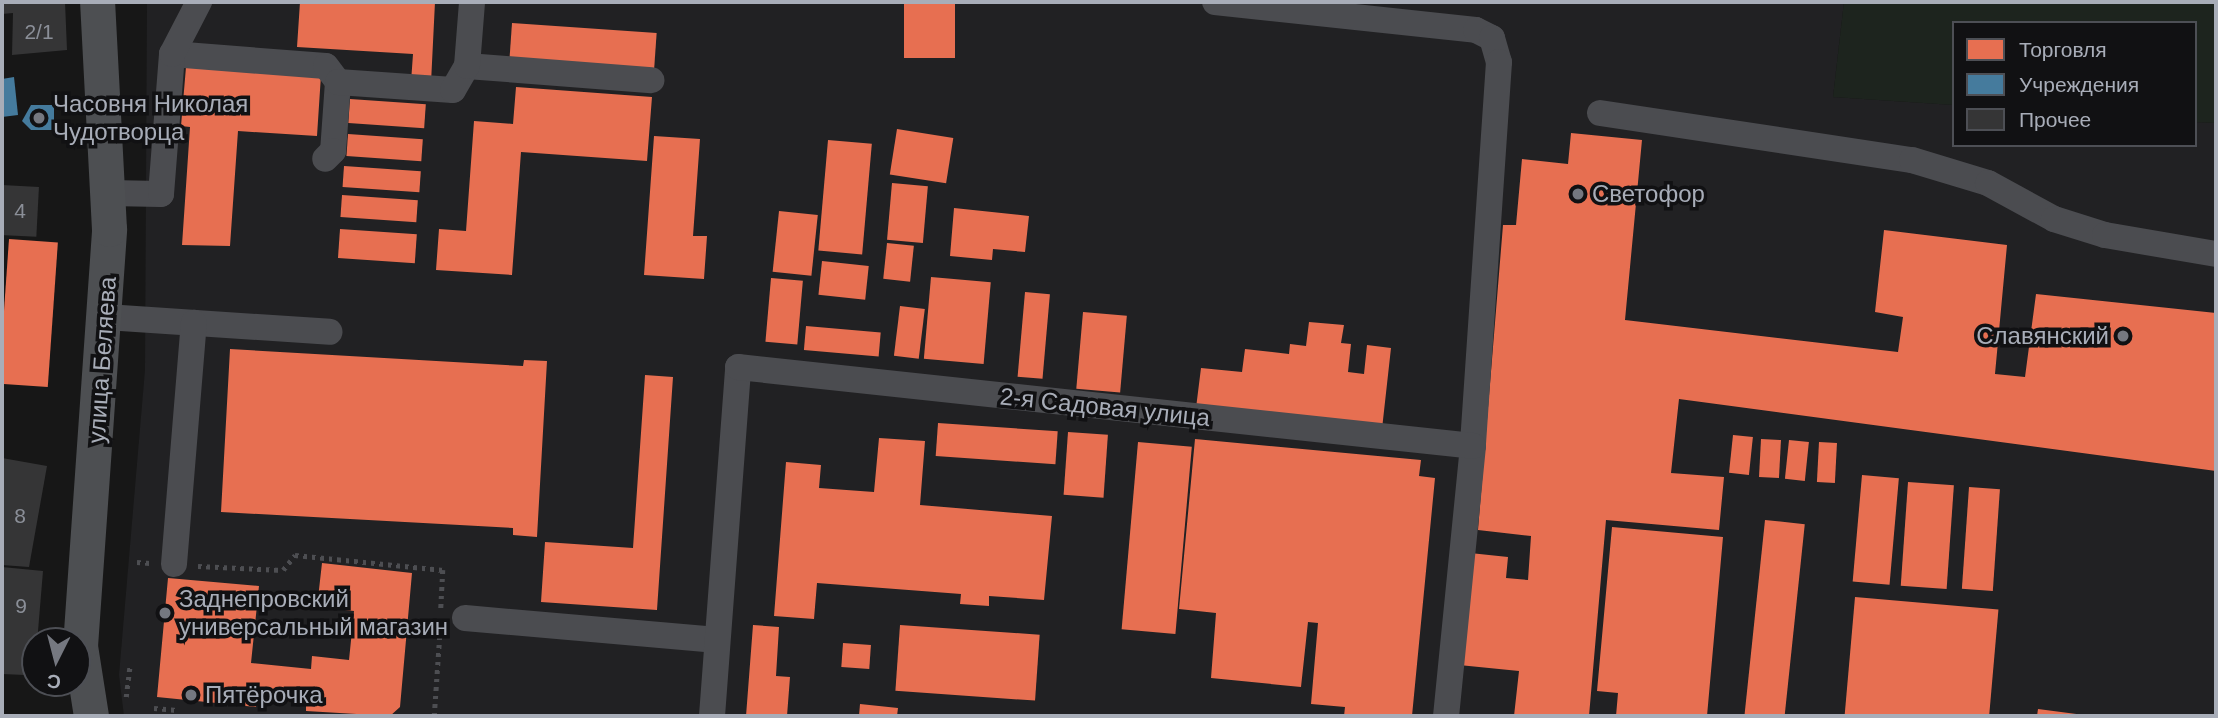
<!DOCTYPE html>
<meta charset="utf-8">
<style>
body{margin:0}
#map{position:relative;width:2218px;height:718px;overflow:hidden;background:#171717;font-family:Helvetica,sans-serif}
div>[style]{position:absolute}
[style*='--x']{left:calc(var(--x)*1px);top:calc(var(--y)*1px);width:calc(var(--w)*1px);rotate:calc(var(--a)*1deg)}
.built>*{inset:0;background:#212123}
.green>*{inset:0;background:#1d241e}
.shops>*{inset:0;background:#e76f51;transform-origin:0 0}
.public>*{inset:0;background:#457b9d}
.building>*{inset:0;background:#353536;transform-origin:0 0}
.path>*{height:4.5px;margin-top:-2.25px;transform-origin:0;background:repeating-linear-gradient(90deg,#4d4e52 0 3.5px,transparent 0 8.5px)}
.minor>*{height:26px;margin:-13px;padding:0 13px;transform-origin:13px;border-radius:13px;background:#4b4c50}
.major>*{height:35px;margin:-17.5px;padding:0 17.5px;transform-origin:17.5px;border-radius:17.5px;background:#4d4f52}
.dots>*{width:19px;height:19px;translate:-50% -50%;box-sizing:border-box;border:4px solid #111113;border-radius:50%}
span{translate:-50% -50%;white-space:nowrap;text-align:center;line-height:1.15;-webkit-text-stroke:7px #111113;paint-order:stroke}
.number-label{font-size:21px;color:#8b8f98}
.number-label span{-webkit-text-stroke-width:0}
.poi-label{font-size:24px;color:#a8adb8}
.left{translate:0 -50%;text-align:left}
.right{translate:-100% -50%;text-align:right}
.street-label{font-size:24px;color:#a8adb8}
.frame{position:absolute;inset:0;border:4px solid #a8adb8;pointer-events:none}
.legend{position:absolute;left:1952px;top:21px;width:245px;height:126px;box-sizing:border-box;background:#111113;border:2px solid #4d4f55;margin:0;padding:9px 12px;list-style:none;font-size:21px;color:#a8adb8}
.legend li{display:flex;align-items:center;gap:14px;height:35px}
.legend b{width:35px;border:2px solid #4d4f55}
.north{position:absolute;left:21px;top:627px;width:70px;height:70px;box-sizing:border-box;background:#111113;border:2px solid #4d4f55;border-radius:50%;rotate:186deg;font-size:19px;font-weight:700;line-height:28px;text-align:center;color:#a8adb8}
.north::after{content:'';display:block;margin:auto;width:24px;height:32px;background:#757880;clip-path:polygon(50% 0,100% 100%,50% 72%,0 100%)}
</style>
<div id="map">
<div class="built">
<div style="clip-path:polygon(147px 2px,1844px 2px,1833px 97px,1954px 105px,1954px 145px,2195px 145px,2195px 122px,2216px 123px,2216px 716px,124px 716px,119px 675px,145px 370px)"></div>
</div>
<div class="green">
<div style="clip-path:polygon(1844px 2px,2216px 2px,2216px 123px,2195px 122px,2195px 23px,1954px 23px,1954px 105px,1833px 97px)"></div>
</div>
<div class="shops">
<div style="clip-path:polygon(300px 2px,435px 2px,431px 83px,411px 82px,413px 54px,297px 47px)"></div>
<div style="left:904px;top:2px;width:51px;height:56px"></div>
<div style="left:512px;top:23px;width:145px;height:40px;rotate:4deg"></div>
<div style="clip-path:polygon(186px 67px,321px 75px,317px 136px,238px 131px,230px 246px,182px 245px,190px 127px,181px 126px)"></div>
<div style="clip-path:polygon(516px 87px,652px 97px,647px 161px,521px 152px,512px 275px,436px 270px,439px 229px,466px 231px,474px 121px,513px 124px)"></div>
<div style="left:350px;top:99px;width:76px;height:24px;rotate:4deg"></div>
<div style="left:897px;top:129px;width:57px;height:46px;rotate:9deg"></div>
<div style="clip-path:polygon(1571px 133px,1642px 140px,1625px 320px,1898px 352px,1903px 317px,1875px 312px,1884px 230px,2007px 245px,1995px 374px,2025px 377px,2036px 294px,2216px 313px,2216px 471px,1679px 399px,1671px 473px,1724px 477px,1719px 530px,1606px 520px,1589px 716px,1514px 716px,1519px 671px,1459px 665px,1470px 553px,1508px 557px,1506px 578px,1528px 580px,1531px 536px,1478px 530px,1503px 225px,1516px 225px,1522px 159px,1568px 164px)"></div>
<div style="left:348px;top:134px;width:75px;height:22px;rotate:4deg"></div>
<div style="clip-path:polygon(654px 136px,700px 139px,693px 236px,707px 236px,704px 279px,644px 275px)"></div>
<div style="left:828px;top:140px;width:44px;height:111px;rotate:5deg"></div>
<div style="left:344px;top:166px;width:77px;height:21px;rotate:4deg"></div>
<div style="left:892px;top:183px;width:36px;height:57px;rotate:5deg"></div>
<div style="left:342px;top:195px;width:76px;height:22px;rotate:4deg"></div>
<div style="clip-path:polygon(954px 208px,1029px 216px,1025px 252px,993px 249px,992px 260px,950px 256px)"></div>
<div style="left:779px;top:211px;width:39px;height:61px;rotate:6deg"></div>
<div style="left:340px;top:229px;width:77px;height:29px;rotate:4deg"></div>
<div style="left:9px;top:239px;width:49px;height:145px;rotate:4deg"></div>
<div style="left:887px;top:243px;width:27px;height:36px;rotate:6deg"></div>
<div style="left:822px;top:261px;width:47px;height:34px;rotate:6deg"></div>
<div style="left:931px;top:277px;width:60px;height:82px;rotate:5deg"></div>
<div style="left:771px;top:278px;width:32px;height:64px;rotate:5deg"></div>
<div style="left:1025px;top:292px;width:25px;height:85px;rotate:5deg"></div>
<div style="left:900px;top:306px;width:25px;height:50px;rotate:7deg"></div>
<div style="left:1083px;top:312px;width:44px;height:77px;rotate:5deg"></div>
<div style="clip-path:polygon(1309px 322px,1344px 325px,1341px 343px,1351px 344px,1348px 372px,1364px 374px,1367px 345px,1391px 348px,1382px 429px,1196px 408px,1201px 368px,1242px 372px,1245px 349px,1289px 354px,1290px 344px,1306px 346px)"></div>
<div style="left:806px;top:326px;width:75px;height:24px;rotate:5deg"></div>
<div style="clip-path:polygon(230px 349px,523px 366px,524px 360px,547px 361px,537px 537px,513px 535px,513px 528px,221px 512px)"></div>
<div style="clip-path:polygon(645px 375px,673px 377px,657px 610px,541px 602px,545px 542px,633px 548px)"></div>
<div style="left:938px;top:423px;width:120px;height:33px;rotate:4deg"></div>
<div style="left:1068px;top:432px;width:40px;height:63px;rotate:4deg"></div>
<div style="left:1733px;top:435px;width:20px;height:38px;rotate:6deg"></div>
<div style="clip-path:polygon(879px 438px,925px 441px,920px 505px,1052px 516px,1044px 600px,989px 596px,989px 606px,960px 604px,961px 594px,817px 583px,814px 619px,774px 616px,786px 462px,821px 465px,819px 488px,874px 492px)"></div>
<div style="clip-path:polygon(1195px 439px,1421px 460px,1419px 476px,1435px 478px,1412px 716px,1344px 716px,1345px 707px,1311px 704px,1318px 623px,1308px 622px,1301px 687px,1211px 678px,1216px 613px,1179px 609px)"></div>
<div style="left:1761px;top:439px;width:20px;height:38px;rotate:3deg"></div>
<div style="left:1789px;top:440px;width:20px;height:39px;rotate:6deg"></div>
<div style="left:1138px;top:442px;width:54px;height:188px;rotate:5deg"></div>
<div style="left:1819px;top:442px;width:18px;height:40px;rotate:3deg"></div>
<div style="left:1862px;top:475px;width:37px;height:107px;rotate:5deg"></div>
<div style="left:1908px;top:482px;width:46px;height:104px;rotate:4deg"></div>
<div style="left:1969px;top:487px;width:31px;height:102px;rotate:4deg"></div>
<div style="left:1765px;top:520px;width:40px;height:197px;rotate:6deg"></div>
<div style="clip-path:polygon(1612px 527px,1723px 537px,1707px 716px,1616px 716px,1618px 693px,1597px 691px)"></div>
<div style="clip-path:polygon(322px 563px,412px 573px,400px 707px,390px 716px,306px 711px,306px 703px,257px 698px,256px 707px,157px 697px,168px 578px,259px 586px,251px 663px,311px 669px,312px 656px,349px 660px,354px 611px,317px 607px)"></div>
<div style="left:1855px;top:597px;width:144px;height:120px;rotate:5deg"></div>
<div style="clip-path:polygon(753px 625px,779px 627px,776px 676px,790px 677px,787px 716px,746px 716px)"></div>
<div style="left:900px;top:625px;width:140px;height:66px;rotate:4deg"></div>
<div style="left:843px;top:643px;width:28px;height:24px;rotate:4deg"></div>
<div style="clip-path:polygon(860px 704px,898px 708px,897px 716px,859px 716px)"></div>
<div style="clip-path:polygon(2038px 709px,2084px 715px,2084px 716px,2037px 716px)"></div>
</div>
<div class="public">
<div style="clip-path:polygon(14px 77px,18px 115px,2px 117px,2px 79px)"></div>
<div style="clip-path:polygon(31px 105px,54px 105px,54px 130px,31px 130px,22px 121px)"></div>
</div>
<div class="building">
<div style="clip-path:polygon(2px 2px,65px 2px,67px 50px,12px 55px,13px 13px,2px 14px)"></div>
<div style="left:2px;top:185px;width:37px;height:50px;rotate:3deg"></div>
<div style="clip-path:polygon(2px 458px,47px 466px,29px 567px,2px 565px)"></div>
<div style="clip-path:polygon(2px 567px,43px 571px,35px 667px,25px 675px,2px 674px)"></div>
</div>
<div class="path">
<div style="--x:137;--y:562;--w:13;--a:4"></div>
<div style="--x:198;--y:566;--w:85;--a:2.7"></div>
<div style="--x:283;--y:570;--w:19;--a:-51"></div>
<div style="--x:295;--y:555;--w:149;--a:5.8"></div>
<div style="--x:443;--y:570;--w:38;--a:93"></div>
<div style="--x:126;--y:697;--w:31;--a:-83"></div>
<div style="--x:154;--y:708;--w:23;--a:5"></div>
<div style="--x:434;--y:716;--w:87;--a:-86.1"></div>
</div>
<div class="minor">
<div style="--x:1215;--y:2;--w:262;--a:6.1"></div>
<div style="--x:1476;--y:30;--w:18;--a:27"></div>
<div style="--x:1492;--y:38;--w:25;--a:74"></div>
<div style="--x:1499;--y:62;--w:385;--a:93.9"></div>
<div style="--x:1473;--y:446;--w:271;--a:95.7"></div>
<div style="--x:172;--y:54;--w:154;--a:4.5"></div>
<div style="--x:326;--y:66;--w:20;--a:53"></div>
<div style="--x:338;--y:82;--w:69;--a:94.1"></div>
<div style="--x:333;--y:151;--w:11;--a:135"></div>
<div style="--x:467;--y:66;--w:185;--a:4.4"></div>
<div style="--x:338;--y:82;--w:115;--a:4"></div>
<div style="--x:453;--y:90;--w:28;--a:-60"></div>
<div style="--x:467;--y:66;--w:64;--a:-85.5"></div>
<div style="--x:1600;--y:113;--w:316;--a:8.6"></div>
<div style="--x:1912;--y:160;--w:79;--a:16.8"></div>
<div style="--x:1988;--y:183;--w:75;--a:28.6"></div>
<div style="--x:2054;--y:219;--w:53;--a:17.4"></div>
<div style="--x:2105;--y:235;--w:113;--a:9.7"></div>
<div style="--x:109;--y:193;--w:52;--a:1.1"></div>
<div style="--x:161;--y:194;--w:140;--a:-85.5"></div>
<div style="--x:172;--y:54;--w:59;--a:-62.6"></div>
<div style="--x:106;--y:317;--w:224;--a:3.8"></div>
<div style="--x:174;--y:564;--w:242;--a:-85.3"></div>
<div style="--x:465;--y:618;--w:253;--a:5"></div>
<div style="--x:712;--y:716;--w:350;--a:-85.7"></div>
<div style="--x:738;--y:367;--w:739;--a:6.13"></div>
</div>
<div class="major">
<div style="--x:91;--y:716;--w:71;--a:-98.9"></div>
<div style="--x:80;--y:646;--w:418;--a:-86"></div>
<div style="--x:109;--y:229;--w:227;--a:-93"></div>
</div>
<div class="dots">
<div style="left:39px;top:118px;background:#757880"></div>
<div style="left:1578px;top:194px;background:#757880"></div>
<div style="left:2123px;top:336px;background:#757880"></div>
<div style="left:165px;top:613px;background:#757880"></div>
<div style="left:191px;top:695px;background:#757880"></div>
</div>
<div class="number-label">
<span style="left:39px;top:32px">2/1</span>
<span style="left:20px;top:211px">4</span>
<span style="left:20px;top:516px">8</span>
<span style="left:21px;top:606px">9</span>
</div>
<div class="poi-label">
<span class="left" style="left:53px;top:118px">Часовня Николая<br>Чудотворца</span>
<span class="left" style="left:1592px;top:194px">Светофор</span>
<span class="right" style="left:2109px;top:336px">Славянский</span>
<span class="left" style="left:179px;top:613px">Заднепровский<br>универсальный магазин</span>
<span class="left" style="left:205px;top:695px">Пятёрочка</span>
</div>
<div class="street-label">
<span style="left:102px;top:360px;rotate:-86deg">улица Беляева</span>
<span style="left:1105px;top:407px;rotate:6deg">2-я Садовая улица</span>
</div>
<div class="frame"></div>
<ul class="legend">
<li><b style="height:19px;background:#e76f51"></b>Торговля</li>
<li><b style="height:19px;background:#457b9d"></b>Учреждения</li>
<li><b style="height:19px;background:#353536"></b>Прочее</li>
</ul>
<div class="north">С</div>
</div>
